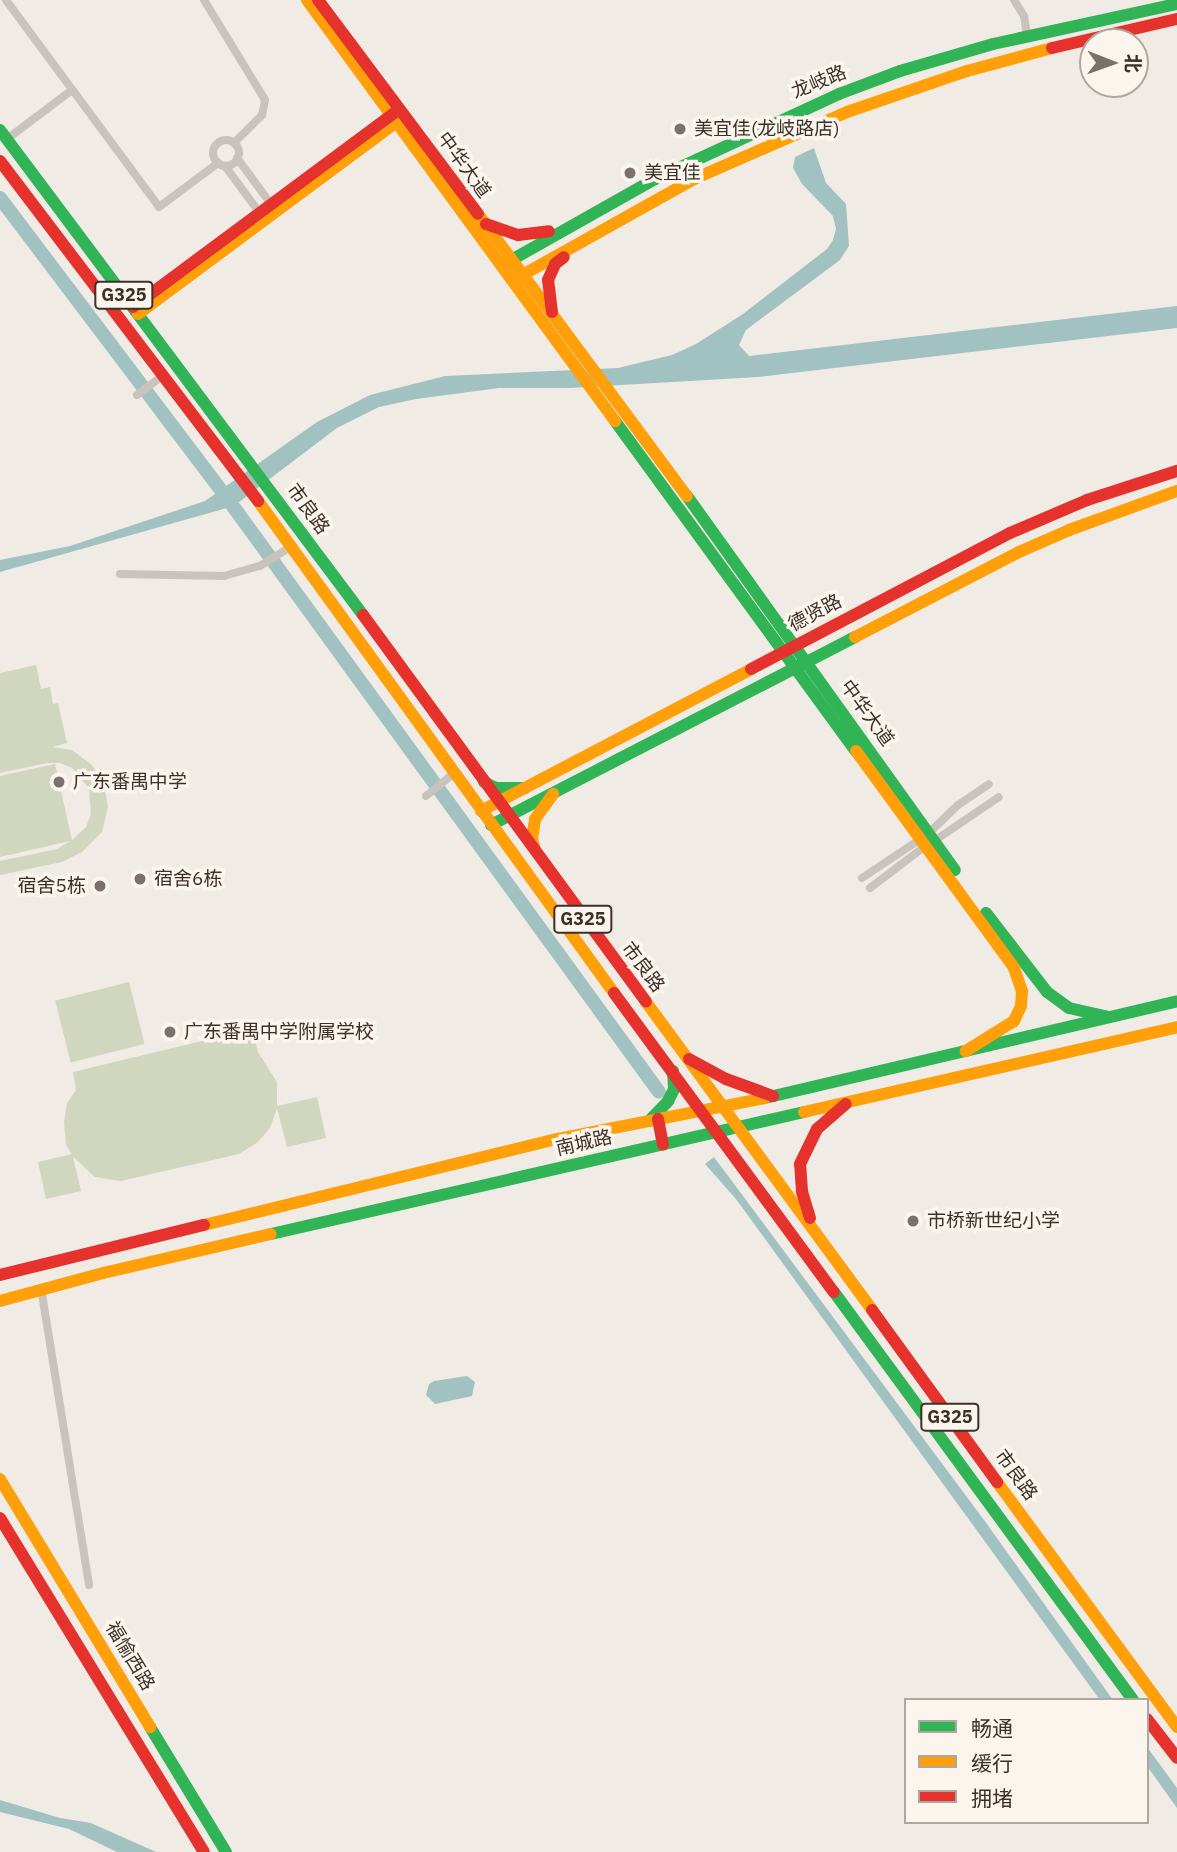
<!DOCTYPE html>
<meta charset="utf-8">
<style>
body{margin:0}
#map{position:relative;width:1177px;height:1852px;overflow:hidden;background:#f0ebe5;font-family:"IBM Plex Sans","Noto Sans SC",sans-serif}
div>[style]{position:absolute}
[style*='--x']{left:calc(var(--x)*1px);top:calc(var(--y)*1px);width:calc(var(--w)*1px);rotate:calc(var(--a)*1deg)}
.green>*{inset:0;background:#d1d6bf;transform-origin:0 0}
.water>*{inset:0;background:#a1c2c1}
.river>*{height:14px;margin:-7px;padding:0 7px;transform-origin:7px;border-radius:7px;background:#a1c2c1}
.street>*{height:8px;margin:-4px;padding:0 4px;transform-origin:4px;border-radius:4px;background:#c9c3be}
.street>.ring{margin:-4px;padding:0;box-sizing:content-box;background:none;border:8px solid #c9c3be;border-radius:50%}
.fast>*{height:12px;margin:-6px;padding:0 6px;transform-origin:6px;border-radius:6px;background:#30b455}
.slow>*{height:12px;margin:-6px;padding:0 6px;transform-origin:6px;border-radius:6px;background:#ff9f0a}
.jam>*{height:12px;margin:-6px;padding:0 6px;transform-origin:6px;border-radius:6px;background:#e5322d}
.dots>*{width:19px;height:19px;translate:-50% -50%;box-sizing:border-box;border:4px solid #fbf5ee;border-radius:50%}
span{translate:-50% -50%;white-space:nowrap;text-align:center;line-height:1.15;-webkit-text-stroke:7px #fbf5ee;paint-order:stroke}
.shield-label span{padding:2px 5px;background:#fbf5ee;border:2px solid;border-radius:5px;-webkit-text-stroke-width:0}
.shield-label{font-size:18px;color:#3b302b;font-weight:700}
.street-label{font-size:19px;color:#3b302b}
.poi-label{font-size:19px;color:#3b302b}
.left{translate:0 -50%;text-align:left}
.right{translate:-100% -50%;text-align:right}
.legend{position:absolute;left:904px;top:1698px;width:245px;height:126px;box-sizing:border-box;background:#fbf5ee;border:2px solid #aea6a0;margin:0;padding:9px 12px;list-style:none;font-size:21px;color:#3b302b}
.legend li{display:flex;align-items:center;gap:14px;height:35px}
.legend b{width:35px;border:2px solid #aea6a0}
.north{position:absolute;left:1079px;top:28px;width:70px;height:70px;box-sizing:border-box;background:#fbf5ee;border:2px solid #aea6a0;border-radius:50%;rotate:91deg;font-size:19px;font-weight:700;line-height:28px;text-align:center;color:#3b302b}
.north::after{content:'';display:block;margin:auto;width:24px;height:32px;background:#7a716c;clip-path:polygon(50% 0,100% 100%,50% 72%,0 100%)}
</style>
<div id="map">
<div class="green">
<div style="clip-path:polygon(36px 665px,41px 689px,50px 687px,53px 704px,58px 703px,67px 743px,52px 747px,72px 750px,92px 765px,104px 786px,108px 807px,102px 832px,82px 852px,62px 862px,0 875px,0 861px,57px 849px,70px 841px,0 857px,0 776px,55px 764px,72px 840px,86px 827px,91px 814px,89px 788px,72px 768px,60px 763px,47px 763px,0 773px,0 673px)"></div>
<div style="left:129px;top:982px;width:64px;height:76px;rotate:76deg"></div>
<div style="clip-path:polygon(252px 1029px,258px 1052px,277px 1082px,277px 1106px,317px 1097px,326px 1138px,287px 1147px,277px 1108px,270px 1128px,258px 1142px,239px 1154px,121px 1181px,95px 1177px,73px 1157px,81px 1191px,46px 1199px,38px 1162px,72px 1154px,66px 1145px,64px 1122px,67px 1103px,76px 1090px,73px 1072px)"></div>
</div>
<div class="water">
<div style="clip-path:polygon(814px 148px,826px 183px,846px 204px,849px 246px,840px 260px,746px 330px,739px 345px,749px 356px,1177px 306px,1177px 328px,758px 377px,570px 388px,499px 388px,416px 399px,379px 407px,337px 428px,234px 506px,0 572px,0 560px,70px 546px,205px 501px,317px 422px,370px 395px,445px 376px,618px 368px,672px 355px,696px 344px,743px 314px,827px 249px,833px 240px,836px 229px,833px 216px,802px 184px,793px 168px,795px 157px)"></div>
<div style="clip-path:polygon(714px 1157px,984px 1520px,1113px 1700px,1100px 1700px,736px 1199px,705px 1164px)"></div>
<div style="clip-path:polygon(467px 1376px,475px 1382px,472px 1396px,435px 1404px,426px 1395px,429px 1384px,434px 1381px)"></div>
<div style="clip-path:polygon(1147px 1747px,1177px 1788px,1177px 1808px,1147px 1766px)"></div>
<div style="clip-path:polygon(0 1800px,60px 1818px,91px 1823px,156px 1852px,117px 1852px,69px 1829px,0 1812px)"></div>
</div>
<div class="river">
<div style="--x:0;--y:198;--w:376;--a:52.9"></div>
<div style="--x:227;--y:498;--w:734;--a:53.97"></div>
</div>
<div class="street">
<div style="--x:6;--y:0;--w:257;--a:53.5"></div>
<div style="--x:159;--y:207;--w:74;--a:-36.7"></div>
<div style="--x:204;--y:0;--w:117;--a:58.6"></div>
<div style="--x:265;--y:100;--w:15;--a:101"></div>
<div style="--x:262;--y:115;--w:40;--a:135"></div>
<div style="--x:1014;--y:0;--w:19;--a:58"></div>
<div style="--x:1024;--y:16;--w:19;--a:81"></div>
<div style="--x:7;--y:139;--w:81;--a:-37"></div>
<div class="ring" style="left:213px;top:140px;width:18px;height:18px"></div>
<div style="--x:237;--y:158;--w:57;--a:53.5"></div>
<div style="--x:225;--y:166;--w:57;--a:53.5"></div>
<div style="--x:137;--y:395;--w:31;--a:-37"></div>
<div style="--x:120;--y:574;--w:104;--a:1.1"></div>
<div style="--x:224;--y:576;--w:37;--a:-16"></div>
<div style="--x:260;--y:566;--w:34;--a:-32"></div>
<div style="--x:426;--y:796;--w:35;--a:-39"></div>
<div style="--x:929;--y:833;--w:40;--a:-44"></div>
<div style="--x:958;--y:805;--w:37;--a:-34"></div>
<div style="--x:934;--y:841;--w:78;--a:-34.1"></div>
<div style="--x:862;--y:878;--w:69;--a:-33.7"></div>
<div style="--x:870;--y:888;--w:68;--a:-37.2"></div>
<div style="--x:41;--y:1288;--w:301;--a:80.8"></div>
</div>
<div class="fast">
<div style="--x:0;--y:130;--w:606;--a:53.19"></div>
<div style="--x:506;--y:263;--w:171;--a:-29.4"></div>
<div style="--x:655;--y:179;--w:203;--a:-24.8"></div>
<div style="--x:839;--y:94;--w:65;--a:-20.7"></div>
<div style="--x:900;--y:71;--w:97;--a:-16.2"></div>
<div style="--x:993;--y:44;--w:188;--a:-12.3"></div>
<div style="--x:615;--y:421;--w:409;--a:53.9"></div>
<div style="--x:687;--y:496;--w:460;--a:54.4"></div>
<div style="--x:484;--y:782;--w:13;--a:27"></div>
<div style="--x:496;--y:788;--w:29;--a:0"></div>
<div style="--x:491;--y:825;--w:410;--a:-27.3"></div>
<div style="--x:986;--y:913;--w:100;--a:52.3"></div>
<div style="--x:1047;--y:992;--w:27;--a:36"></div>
<div style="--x:1069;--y:1008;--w:41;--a:12.7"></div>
<div style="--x:765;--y:1098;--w:423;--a:-13.2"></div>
<div style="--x:649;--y:1121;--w:28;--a:-46"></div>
<div style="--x:668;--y:1101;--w:13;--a:-63"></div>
<div style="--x:674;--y:1089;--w:18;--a:-93"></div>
<div style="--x:271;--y:1234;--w:547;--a:-12.89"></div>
<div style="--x:834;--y:1292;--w:506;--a:53.76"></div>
<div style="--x:150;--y:1727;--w:146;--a:58.7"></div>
</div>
<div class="slow">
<div style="--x:307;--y:0;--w:522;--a:53.81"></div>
<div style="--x:478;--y:214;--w:351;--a:53.5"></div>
<div style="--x:517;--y:278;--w:205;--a:-29.2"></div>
<div style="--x:696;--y:178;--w:165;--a:-23.6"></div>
<div style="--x:847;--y:112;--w:127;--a:-18.9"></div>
<div style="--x:967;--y:71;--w:88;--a:-15.1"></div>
<div style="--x:138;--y:314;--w:329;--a:-36.6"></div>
<div style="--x:258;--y:501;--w:607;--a:54.11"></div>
<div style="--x:855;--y:637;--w:185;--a:-27.4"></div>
<div style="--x:1019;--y:552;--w:55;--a:-23.7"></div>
<div style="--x:1069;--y:530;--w:115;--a:-19.9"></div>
<div style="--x:856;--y:751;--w:268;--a:53.9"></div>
<div style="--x:1014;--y:968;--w:24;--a:71"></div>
<div style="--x:1022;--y:991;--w:15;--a:94"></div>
<div style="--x:1021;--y:1006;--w:17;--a:115"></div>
<div style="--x:1014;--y:1021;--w:57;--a:148"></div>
<div style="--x:481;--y:811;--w:305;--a:-27.7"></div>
<div style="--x:535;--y:850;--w:11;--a:-105"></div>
<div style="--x:532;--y:839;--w:20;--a:-81"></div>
<div style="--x:535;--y:819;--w:31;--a:-54"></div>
<div style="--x:646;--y:1002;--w:382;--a:53.7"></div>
<div style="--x:804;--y:1112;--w:383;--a:-12.8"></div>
<div style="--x:204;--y:1225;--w:364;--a:-13.7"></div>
<div style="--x:558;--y:1139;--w:211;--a:-11.2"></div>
<div style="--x:0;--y:1301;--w:107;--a:-15.2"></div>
<div style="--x:103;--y:1273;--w:172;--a:-13.1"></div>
<div style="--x:0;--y:1479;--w:290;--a:58.8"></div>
<div style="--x:997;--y:1482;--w:304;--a:53.7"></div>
</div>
<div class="jam">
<div style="--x:318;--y:0;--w:267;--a:53.2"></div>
<div style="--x:1052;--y:48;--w:128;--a:-13.1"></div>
<div style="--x:0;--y:161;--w:427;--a:52.8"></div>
<div style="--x:486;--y:224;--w:34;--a:19"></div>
<div style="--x:518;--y:235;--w:31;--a:-7"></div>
<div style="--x:133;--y:307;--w:327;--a:-36.6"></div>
<div style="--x:552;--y:312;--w:32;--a:-97"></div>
<div style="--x:548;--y:280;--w:17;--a:-66"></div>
<div style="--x:555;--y:264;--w:11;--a:-38"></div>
<div style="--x:363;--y:615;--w:479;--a:53.8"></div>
<div style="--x:751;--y:669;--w:293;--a:-27.7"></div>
<div style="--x:1010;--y:533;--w:84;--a:-23.2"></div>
<div style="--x:1087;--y:500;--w:95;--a:-17.9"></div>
<div style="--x:614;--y:993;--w:371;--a:53.7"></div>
<div style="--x:689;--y:1059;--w:42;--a:28.4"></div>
<div style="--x:726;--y:1079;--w:50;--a:19.9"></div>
<div style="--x:658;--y:1119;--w:26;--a:79"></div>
<div style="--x:810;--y:1218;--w:28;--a:-107"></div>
<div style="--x:802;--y:1191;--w:27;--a:-94"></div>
<div style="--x:800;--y:1164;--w:39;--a:-64"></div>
<div style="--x:817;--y:1129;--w:38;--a:-41"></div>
<div style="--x:0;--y:1275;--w:210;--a:-13.8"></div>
<div style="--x:872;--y:1310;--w:213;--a:54"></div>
<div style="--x:0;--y:1518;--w:391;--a:58.6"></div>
<div style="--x:1147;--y:1719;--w:49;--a:52.4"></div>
</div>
<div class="dots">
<div style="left:680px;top:129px;background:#7a716c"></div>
<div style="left:630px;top:173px;background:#7a716c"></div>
<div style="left:59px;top:782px;background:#7a716c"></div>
<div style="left:140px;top:879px;background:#7a716c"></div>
<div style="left:100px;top:886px;background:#7a716c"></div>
<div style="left:170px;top:1032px;background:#7a716c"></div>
<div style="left:913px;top:1221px;background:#7a716c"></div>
</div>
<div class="shield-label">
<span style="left:124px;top:295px">G325</span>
<span style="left:583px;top:919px">G325</span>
<span style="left:950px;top:1417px">G325</span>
</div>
<div class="street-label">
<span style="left:819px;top:82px;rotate:-22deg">龙岐路</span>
<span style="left:464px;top:165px;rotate:54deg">中华大道</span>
<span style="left:308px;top:509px;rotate:54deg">市良路</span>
<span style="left:815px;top:613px;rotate:-28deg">德贤路</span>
<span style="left:867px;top:713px;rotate:54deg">中华大道</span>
<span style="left:643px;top:967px;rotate:53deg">市良路</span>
<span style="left:584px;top:1143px;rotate:-13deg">南城路</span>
<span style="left:1016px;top:1475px;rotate:54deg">市良路</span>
<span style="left:130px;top:1656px;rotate:59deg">福愉西路</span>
</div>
<div class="poi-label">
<span class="left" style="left:694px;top:129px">美宜佳(龙岐路店)</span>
<span class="left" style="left:644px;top:173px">美宜佳</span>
<span class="left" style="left:73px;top:782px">广东番禺中学</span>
<span class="left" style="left:154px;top:879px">宿舍6栋</span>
<span class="right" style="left:86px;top:886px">宿舍5栋</span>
<span class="left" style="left:184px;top:1032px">广东番禺中学附属学校</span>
<span class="left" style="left:927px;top:1221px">市桥新世纪小学</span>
</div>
<ul class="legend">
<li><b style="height:9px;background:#30b455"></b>畅通</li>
<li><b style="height:9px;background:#ff9f0a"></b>缓行</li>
<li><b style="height:9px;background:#e5322d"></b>拥堵</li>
</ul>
<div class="north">北</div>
</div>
